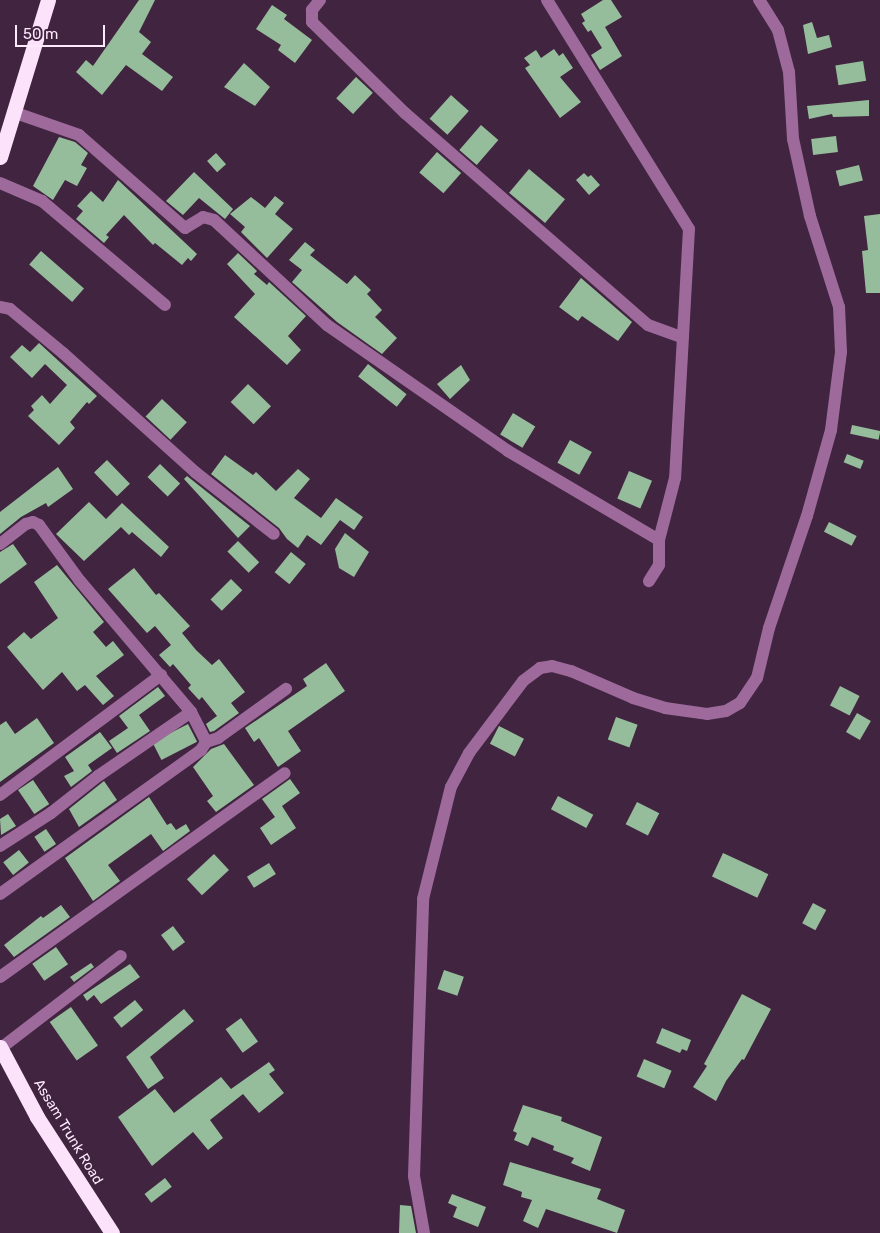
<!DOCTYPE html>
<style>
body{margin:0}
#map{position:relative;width:880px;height:1233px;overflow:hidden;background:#412440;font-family:Rubik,sans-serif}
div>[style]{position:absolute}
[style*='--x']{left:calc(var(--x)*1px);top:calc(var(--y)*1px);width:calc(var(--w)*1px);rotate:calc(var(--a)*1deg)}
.building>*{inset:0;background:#96bd9b;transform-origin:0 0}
.minor>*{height:12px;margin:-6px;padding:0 6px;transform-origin:6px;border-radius:6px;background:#9d6a9b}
.highway>*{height:15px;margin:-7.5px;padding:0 7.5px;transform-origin:7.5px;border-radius:7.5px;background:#fce2fa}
span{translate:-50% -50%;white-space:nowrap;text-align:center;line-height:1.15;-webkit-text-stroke:5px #412440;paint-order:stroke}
.street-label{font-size:14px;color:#feeafd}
.scale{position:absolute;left:15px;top:25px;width:90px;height:22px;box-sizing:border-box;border:2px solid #feeafd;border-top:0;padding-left:6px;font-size:15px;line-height:18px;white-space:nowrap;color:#feeafd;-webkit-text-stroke:4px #412440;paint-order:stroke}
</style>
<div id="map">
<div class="building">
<div style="clip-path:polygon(139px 0,155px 0,139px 32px,151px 42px,142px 54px,173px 77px,162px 91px,126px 65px,102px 95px,76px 72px,86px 60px,93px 66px)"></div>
<div style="clip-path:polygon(603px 0,611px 0,622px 17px,605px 27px,622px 56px,600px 70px,591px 55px,602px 48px,591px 30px,588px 32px,582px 23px,585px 21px,581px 14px)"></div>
<div style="clip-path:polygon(272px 5px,287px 15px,284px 19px,312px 40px,295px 63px,278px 50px,281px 45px,256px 29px)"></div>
<div style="clip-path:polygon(812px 22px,817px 38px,829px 35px,832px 47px,808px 54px,803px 25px)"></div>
<div style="clip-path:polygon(554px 49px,559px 56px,563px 53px,573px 68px,560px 77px,581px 102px,560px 118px,525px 68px,530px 65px,524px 58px,536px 50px,541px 58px)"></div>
<div style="left:863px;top:61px;width:20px;height:28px;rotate:81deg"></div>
<div style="clip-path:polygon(244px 63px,270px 87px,255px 106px,224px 87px)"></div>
<div style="left:356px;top:77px;width:23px;height:29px;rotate:43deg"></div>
<div style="left:451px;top:95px;width:24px;height:32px;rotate:42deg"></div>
<div style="clip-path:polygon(869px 100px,869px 116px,833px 117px,832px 114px,809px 119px,807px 106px)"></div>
<div style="left:481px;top:125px;width:23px;height:33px;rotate:41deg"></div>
<div style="left:836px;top:136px;width:16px;height:25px;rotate:83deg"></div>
<div style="clip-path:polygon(59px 137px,75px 142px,88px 153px,81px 165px,87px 168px,77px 186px,65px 180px,53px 200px,33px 186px)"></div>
<div style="left:437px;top:152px;width:32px;height:27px;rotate:41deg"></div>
<div style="left:216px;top:153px;width:15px;height:12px;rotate:48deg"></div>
<div style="left:859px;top:165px;width:16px;height:24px;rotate:76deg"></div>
<div style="left:529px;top:169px;width:47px;height:31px;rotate:40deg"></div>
<div style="clip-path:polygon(194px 172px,233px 209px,225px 219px,199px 198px,183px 215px,166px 201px)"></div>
<div style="clip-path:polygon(584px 173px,588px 177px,591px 175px,600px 185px,589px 195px,576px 180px)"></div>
<div style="clip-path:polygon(118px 180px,197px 254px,191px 261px,188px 258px,182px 265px,155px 243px,153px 245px,124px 215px,106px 235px,109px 237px,104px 243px,76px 219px,83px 211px,77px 206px,91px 191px,103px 202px)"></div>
<div style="clip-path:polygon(275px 196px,284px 203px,275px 214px,293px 229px,267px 258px,241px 232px,245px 227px,230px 214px,251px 197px,265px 208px)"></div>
<div style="clip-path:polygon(880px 214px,880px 293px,866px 293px,862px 251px,868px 250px,864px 216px)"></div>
<div style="clip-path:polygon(305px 242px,315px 250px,310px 255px,347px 284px,355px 275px,371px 290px,367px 294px,382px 310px,375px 317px,397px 338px,382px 354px,337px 322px,292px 282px,302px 270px,289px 260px)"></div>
<div style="left:41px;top:251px;width:57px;height:18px;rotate:41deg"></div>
<div style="clip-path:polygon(238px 253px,257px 271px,254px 274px,267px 285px,269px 282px,306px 316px,288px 336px,301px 350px,287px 365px,234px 317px,255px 294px,227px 264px)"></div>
<div style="clip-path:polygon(581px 278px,632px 322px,618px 341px,582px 316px,578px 321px,559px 307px)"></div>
<div style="clip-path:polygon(39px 343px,97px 396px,89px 404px,87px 402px,70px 422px,75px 428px,59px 445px,28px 416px,34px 410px,31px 406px,42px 395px,50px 404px,67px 385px,45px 364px,32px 378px,10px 357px,22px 345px,30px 352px)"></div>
<div style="left:368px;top:364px;width:49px;height:16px;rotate:38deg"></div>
<div style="clip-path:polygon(461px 365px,470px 380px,450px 399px,437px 384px)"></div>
<div style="left:248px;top:384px;width:32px;height:25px;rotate:44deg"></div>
<div style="left:162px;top:399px;width:34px;height:24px;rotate:43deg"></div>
<div style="left:513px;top:413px;width:26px;height:25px;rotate:31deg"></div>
<div style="left:852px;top:425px;width:29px;height:9px;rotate:12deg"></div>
<div style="left:570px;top:440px;width:25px;height:26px;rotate:29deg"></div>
<div style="left:847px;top:454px;width:18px;height:9px;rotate:22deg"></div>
<div style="clip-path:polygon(225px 455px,253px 475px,256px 472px,276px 491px,298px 469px,310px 479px,294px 498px,321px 518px,336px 498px,363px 517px,354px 530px,340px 520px,321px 545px,307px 535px,298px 548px,287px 539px,279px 528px,211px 474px)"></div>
<div style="left:107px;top:460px;width:33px;height:18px;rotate:46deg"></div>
<div style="left:160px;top:464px;width:28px;height:18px;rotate:44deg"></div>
<div style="clip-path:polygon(58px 467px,73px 489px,48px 507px,46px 503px,21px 517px,0 534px,0 512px)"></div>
<div style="left:629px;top:471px;width:25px;height:30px;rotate:23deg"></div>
<div style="clip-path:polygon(187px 476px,250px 526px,238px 538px,184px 479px)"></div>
<div style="clip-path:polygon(89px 502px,106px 519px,122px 503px,169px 547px,161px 557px,132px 532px,129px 535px,121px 527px,84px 561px,56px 534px)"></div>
<div style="left:829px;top:522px;width:31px;height:11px;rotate:27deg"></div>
<div style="clip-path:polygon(345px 533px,369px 552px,354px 577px,339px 568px,335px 549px)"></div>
<div style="left:238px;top:541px;width:30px;height:15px;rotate:45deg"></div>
<div style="clip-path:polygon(13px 544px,27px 564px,0 584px,0 552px)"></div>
<div style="left:291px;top:552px;width:19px;height:26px;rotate:39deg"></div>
<div style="clip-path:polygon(57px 565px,104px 622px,93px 632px,106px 647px,113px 641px,124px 655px,96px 676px,114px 696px,103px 705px,85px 685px,77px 691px,62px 672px,43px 690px,7px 647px,24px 632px,31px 639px,58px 618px,34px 582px)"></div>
<div style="clip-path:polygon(134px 568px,156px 595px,159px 593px,190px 626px,182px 633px,196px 650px,212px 665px,219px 659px,245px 692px,231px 703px,239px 713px,214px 731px,210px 732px,206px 724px,217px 716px,202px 697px,199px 700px,188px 688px,191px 685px,173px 664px,170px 667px,159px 655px,171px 645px,155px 626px,147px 633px,108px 589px)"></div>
<div style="left:231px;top:579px;width:16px;height:29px;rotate:45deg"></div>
<div style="clip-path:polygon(326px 663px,345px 691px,288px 731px,301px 751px,278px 767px,259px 738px,254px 742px,245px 728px,307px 686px,303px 679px)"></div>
<div style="left:840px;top:686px;width:22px;height:22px;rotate:27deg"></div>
<div style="clip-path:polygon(158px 687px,165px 696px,139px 715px,150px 731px,117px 753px,109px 741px,128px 728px,119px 716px)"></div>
<div style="left:857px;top:713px;width:16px;height:22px;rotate:30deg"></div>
<div style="left:616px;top:717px;width:23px;height:24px;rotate:20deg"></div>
<div style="clip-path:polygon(37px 718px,54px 743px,0 782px,0 725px,6px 721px,15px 734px)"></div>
<div style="left:188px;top:724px;width:20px;height:40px;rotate:63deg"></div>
<div style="left:499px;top:726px;width:28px;height:20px;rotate:27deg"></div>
<div style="clip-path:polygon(100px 732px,112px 748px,88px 765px,92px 771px,71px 787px,64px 776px,74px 771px,65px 757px)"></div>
<div style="clip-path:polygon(224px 744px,254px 785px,216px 812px,207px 801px,213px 796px,193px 767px,211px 749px)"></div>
<div style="clip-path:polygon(290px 779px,300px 793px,282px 806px,296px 828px,271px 845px,260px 828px,275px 817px,262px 799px)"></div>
<div style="left:33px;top:780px;width:29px;height:18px;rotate:56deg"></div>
<div style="clip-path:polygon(104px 781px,117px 800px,79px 827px,69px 809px)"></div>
<div style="left:558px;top:796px;width:40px;height:15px;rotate:28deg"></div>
<div style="clip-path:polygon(149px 797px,167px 825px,171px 823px,176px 830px,186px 824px,190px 831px,163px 851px,151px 834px,108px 865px,120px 881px,93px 901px,65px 858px)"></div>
<div style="left:637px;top:802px;width:25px;height:25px;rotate:27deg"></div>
<div style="clip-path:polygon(8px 814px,16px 826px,1px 835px,0 819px)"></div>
<div style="left:46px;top:829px;width:18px;height:14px;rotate:56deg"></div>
<div style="left:19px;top:850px;width:16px;height:20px;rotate:52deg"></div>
<div style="left:723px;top:853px;width:50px;height:26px;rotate:25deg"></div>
<div style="left:214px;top:854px;width:22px;height:37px;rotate:47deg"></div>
<div style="left:269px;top:863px;width:13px;height:26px;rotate:58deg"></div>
<div style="left:813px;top:903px;width:15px;height:23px;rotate:28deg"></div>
<div style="clip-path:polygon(61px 905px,70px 917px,14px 957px,4px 945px,41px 916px,43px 918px)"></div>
<div style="left:173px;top:926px;width:20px;height:15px;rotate:53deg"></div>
<div style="left:56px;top:947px;width:21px;height:29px;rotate:55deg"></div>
<div style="clip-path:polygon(91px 963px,94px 967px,74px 982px,70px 977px)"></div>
<div style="clip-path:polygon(130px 964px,140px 977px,101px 1004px,94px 995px,87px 1001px,83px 995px)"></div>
<div style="left:444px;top:970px;width:21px;height:20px;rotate:19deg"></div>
<div style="clip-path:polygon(742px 994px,771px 1009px,744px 1060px,742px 1059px,726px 1081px,716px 1101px,693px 1087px,707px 1066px,704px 1064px)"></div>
<div style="left:135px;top:1000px;width:13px;height:28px;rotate:51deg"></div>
<div style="left:71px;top:1007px;width:47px;height:26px;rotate:55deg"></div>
<div style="clip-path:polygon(184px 1009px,194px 1021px,150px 1057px,164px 1078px,148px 1089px,126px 1057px)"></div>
<div style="left:241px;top:1018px;width:29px;height:19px;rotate:54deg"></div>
<div style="clip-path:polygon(662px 1028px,691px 1040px,687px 1051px,682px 1049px,680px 1053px,656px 1043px)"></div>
<div style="left:644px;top:1059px;width:30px;height:19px;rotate:23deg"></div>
<div style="clip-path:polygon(269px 1062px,275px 1070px,269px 1074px,284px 1093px,259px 1113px,243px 1094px,210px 1120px,223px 1138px,208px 1150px,193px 1132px,152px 1166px,118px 1117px,155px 1089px,174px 1113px,221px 1077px,231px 1089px)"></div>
<div style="clip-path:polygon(523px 1105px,562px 1117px,561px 1121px,602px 1137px,590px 1171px,571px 1163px,574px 1158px,553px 1150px,554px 1146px,532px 1137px,528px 1146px,514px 1140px,517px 1133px,513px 1131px)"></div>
<div style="clip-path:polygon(510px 1162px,601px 1189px,597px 1199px,625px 1210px,617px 1233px,546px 1209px,538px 1228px,523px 1221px,532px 1200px,521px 1197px,522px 1192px,503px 1185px)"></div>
<div style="left:165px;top:1178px;width:11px;height:26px;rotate:52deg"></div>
<div style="clip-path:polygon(452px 1194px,486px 1207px,478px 1227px,453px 1217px,457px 1207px,448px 1203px)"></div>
<div style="clip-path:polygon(400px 1205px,411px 1206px,416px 1233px,399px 1233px)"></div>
</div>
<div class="minor">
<div style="--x:320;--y:0;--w:13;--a:129"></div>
<div style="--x:312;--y:10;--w:12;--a:90"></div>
<div style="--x:312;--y:22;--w:130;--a:44.4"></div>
<div style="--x:405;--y:113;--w:322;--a:41.1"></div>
<div style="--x:648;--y:325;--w:37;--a:20"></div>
<div style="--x:547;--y:0;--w:269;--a:58.2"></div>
<div style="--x:689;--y:229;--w:249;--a:93.2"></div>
<div style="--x:675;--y:478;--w:64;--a:104.5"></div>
<div style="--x:13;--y:112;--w:70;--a:19.2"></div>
<div style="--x:79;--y:135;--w:141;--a:41.3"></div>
<div style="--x:185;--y:228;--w:21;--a:-31"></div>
<div style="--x:203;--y:217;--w:11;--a:15"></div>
<div style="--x:214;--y:220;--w:154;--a:42.9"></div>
<div style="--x:327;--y:325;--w:221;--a:34.8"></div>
<div style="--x:508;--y:451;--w:175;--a:30.5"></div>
<div style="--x:659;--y:540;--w:25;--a:90"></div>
<div style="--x:659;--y:565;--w:19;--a:122"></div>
<div style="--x:0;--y:183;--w:46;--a:23.2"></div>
<div style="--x:42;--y:201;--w:161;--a:40.2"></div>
<div style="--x:0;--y:307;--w:10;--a:11"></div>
<div style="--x:10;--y:309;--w:69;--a:39.7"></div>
<div style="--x:63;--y:353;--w:178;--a:42"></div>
<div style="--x:195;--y:472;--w:100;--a:38.1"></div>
<div style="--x:0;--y:544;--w:33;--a:-38"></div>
<div style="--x:26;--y:524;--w:7;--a:-16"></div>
<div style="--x:33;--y:522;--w:7;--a:27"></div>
<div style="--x:39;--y:525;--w:69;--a:53.8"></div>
<div style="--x:80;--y:581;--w:172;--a:49.7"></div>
<div style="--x:191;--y:712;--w:34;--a:63"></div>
<div style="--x:0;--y:795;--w:201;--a:-36.7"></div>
<div style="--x:0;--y:846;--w:61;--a:-32.9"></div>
<div style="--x:51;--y:813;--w:60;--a:-38.2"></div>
<div style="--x:98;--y:776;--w:113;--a:-34.5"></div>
<div style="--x:0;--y:894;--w:247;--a:-35.6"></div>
<div style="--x:201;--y:750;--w:9;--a:-58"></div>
<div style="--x:206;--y:742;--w:13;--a:-18"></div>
<div style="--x:218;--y:738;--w:84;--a:-35.8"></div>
<div style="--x:0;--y:977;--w:350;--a:-35.6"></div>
<div style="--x:1;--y:1048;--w:151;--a:-37.5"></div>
<div style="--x:424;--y:1233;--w:58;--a:-100"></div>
<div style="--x:414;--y:1176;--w:277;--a:-88.1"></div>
<div style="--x:423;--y:899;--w:115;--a:-76"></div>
<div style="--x:451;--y:787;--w:38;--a:-62"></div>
<div style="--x:469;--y:753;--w:90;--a:-53.1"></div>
<div style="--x:523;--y:681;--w:21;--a:-37"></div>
<div style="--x:540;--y:668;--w:12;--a:-9"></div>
<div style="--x:552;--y:666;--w:20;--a:15"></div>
<div style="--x:571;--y:671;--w:68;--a:23.5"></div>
<div style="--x:633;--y:698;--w:34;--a:17"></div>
<div style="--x:665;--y:708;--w:42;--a:8.1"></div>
<div style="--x:707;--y:714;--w:19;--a:-9"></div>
<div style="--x:726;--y:711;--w:16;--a:-30"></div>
<div style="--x:740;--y:703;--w:30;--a:-56"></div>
<div style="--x:757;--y:678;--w:51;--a:-76.5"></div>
<div style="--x:769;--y:628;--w:118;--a:-71.3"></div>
<div style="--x:807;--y:516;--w:89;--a:-74.4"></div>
<div style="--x:831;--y:430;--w:79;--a:-82.7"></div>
<div style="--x:841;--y:352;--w:45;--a:-92.5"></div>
<div style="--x:839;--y:307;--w:96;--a:-107.7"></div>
<div style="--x:810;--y:216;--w:79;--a:-102.4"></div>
<div style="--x:793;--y:139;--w:67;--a:-93.4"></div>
<div style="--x:789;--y:72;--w:43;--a:-104.7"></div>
<div style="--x:778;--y:30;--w:36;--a:-122"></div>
</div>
<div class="highway">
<div style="--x:0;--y:157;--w:164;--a:-73"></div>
<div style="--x:0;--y:1047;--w:79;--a:62.1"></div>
<div style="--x:37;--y:1117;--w:138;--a:57.1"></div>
</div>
<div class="street-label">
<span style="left:68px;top:1132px;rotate:59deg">Assam Trunk Road</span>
</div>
<div class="scale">50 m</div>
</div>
